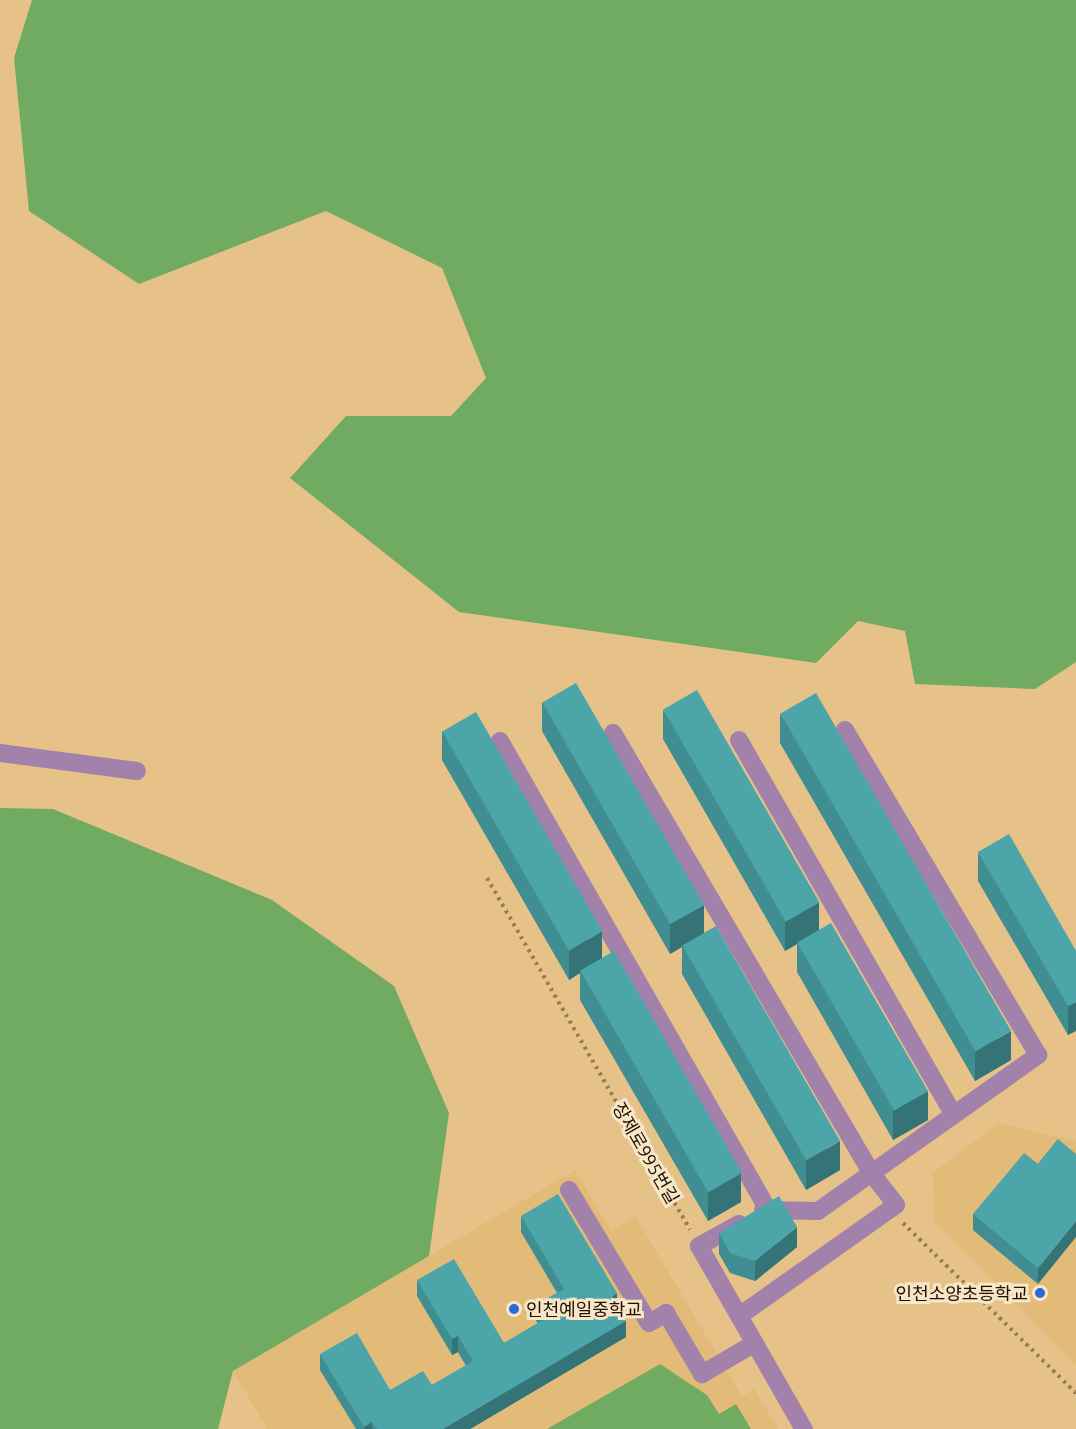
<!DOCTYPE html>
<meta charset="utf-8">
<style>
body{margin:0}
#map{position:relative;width:1076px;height:1429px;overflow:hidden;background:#e6c288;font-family:Ubuntu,"Noto Sans KR",sans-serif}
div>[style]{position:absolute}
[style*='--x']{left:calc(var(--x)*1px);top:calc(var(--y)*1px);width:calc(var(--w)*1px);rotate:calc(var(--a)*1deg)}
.built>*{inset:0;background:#e3bb79}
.green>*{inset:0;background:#71ab62}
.path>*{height:4px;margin-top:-2px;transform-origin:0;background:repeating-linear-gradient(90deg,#987d53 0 3px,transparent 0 7.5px)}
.minor>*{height:18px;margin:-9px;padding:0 9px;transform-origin:9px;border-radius:9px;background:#a281ab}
.wall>*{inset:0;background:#408e91}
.shaded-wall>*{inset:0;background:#347476}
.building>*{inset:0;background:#4ba5a9;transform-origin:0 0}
.dots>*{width:16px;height:16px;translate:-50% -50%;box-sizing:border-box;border:3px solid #f8e6c9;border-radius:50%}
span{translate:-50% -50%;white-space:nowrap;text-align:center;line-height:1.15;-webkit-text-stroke:6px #f8e6c9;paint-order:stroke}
.street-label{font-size:18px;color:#1e1100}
.poi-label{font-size:18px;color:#1e1100}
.right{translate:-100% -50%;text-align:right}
.left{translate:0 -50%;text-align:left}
</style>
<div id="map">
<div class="built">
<div style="clip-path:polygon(998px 1123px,1076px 1141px,1076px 1365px,934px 1221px,933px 1173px)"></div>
<div style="clip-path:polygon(575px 1170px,611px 1231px,636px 1217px,742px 1396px,754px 1389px,778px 1429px,267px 1429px,233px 1371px)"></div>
</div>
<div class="green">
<div style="clip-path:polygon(32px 0,1076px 0,1076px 662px,1035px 689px,915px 684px,905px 631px,858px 621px,816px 663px,459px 612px,290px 478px,346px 416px,451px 416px,486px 378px,442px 268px,326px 211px,139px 284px,29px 211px,14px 58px)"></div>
<div style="clip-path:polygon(0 808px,53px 809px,272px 900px,394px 986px,449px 1113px,429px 1256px,233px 1371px,218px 1429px,0 1429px)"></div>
<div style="clip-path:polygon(660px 1364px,707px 1395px,719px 1414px,736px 1404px,751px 1429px,547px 1429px)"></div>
</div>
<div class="path">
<div style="--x:487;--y:878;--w:406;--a:60"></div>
<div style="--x:903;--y:1223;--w:243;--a:44.5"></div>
</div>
<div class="minor">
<div style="--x:613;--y:733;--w:511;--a:59.57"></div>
<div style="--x:872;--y:1174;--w:39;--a:52"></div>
<div style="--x:896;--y:1205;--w:192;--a:144.7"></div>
<div style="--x:739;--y:740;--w:432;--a:60.2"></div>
<div style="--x:500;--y:741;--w:538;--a:60.24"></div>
<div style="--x:0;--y:753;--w:138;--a:7.5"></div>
<div style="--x:569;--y:1190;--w:155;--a:59"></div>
<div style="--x:649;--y:1323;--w:20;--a:-30"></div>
<div style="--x:666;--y:1313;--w:71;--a:59.5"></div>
<div style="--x:702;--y:1374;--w:61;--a:-30.3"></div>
<div style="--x:763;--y:1210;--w:55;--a:1"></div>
<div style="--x:818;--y:1211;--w:270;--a:-35.3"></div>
<div style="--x:1038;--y:1055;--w:378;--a:-120.7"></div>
<div style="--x:739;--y:1224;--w:46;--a:151.2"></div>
<div style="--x:699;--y:1246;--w:211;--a:60.2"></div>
</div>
<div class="wall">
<div style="clip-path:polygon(542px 702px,704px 932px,840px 1170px,806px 1190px,682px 974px,682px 947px,670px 954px,542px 731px)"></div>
<div style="clip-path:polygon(663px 710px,819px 930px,928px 1120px,893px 1140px,797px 972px,797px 944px,785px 951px,663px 739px)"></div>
<div style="clip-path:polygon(780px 713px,1011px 1060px,975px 1081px,780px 743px)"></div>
<div style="clip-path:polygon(442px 731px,602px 958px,741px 1202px,708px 1221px,580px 1000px,580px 973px,569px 980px,442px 760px)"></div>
<div style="clip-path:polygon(978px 852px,1076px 951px,1068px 1035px,978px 881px)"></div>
<div style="clip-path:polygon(1058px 1139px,1038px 1284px,973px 1230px,973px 1214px,1038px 1164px)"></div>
<div style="clip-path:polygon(521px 1216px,617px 1304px,626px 1337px,470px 1429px,356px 1429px,320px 1370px,320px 1354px,390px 1390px,432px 1385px,466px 1366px,458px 1352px,452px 1355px,417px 1296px,417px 1280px,504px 1343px,538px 1323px,536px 1321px,536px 1305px,557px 1293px,521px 1232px)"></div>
<div style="clip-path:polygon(719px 1233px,797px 1247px,755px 1281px,730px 1273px,719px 1254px)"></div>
</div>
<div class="shaded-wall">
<div style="clip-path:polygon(819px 902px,819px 931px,785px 951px,785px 922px)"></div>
<div style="clip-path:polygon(704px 905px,704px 934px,670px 954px,670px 924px)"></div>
<div style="clip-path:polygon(602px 931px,602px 960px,580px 971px,580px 973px,569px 980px,569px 951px)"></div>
<div style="clip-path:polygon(1076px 1002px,1076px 1031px,1068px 1035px,1068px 1006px)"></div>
<div style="clip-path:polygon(1011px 1031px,1011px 1060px,975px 1081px,975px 1052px)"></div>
<div style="clip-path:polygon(928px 1091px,928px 1120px,893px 1140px,893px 1111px)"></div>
<div style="clip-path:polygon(840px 1141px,840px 1170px,806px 1190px,806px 1161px)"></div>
<div style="clip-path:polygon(741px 1173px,741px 1202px,708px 1221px,708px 1192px)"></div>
<div style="clip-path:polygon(1076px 1221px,1076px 1237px,1038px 1284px,1038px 1268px)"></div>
<div style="clip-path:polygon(797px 1227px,797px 1247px,755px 1281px,755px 1261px)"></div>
<div style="clip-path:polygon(617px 1293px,617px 1309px,612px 1296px)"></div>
<div style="clip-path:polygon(626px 1321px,626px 1337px,470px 1429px,443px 1429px)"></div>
<div style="clip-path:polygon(458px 1336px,458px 1352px,452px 1355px,452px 1339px)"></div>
<div style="clip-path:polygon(372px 1422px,372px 1429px,364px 1429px,364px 1427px)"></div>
</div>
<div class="building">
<div style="left:576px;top:683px;width:256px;height:39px;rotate:60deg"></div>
<div style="left:697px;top:690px;width:245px;height:39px;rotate:60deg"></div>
<div style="left:816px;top:693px;width:390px;height:41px;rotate:60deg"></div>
<div style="left:476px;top:712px;width:253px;height:39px;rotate:60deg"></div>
<div style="clip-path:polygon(1009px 834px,1076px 951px,1076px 1002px,1068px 1006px,978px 852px)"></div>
<div style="left:831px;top:923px;width:194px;height:39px;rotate:60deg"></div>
<div style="left:716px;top:926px;width:248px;height:39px;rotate:60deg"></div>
<div style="left:614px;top:951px;width:256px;height:39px;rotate:60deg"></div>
<div style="clip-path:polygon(1058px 1139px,1076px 1154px,1076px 1221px,1038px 1268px,973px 1214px,1024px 1153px,1038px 1164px)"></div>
<div style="clip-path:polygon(558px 1194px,617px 1293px,612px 1296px,626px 1321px,443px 1429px,377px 1429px,372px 1422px,364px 1427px,320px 1354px,357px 1333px,390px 1390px,423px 1371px,432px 1385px,473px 1361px,458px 1336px,452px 1339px,417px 1280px,454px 1259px,504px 1343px,545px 1319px,536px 1305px,564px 1289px,521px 1216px)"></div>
<div style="clip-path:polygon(779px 1196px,797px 1227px,755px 1261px,730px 1253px,719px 1233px)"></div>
</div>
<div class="dots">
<div style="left:1040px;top:1293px;background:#256ad6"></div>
<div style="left:514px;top:1309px;background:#256ad6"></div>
</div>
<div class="street-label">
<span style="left:646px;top:1153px;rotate:60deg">장제로995번길</span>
</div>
<div class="poi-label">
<span class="right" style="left:1028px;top:1293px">인천소양초등학교</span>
<span class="left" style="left:526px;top:1309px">인천예일중학교</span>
</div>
</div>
